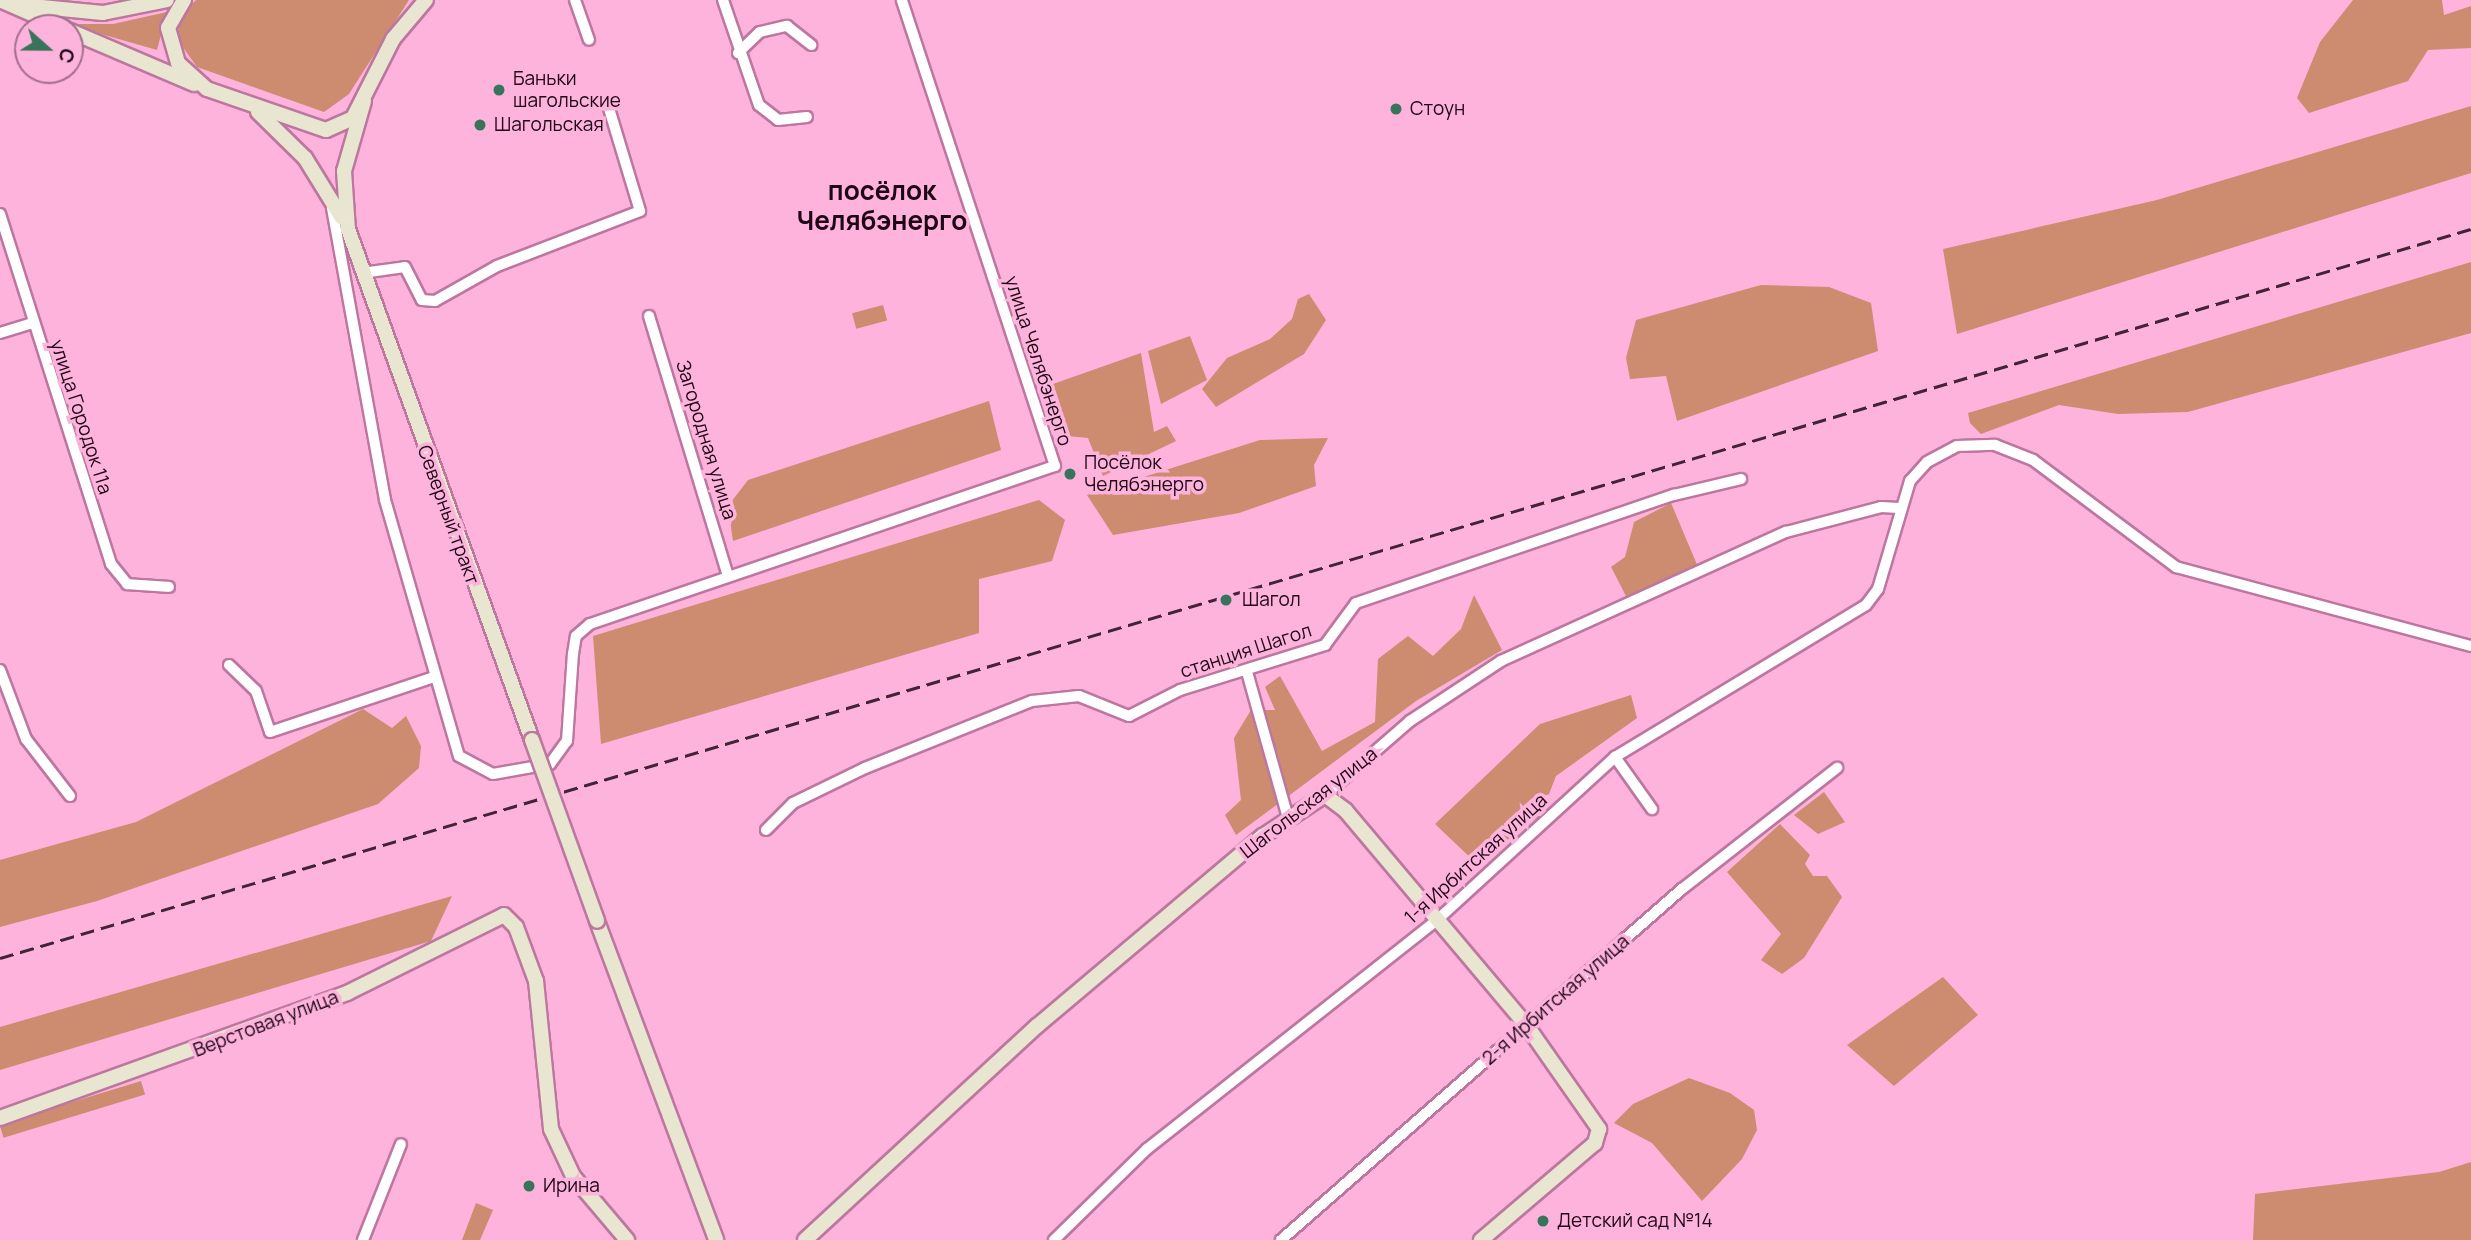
<!DOCTYPE html>
<meta charset="utf-8">
<style>
body{margin:0}
#map{position:relative;width:2471px;height:1240px;overflow:hidden;background:#fdb3dc;font-family:Manrope,sans-serif}
div>[style]{position:absolute}
[style*='--x']{left:calc(var(--x)*1px);top:calc(var(--y)*1px);width:calc(var(--w)*1px);rotate:calc(var(--a)*1deg)}
.green>*{inset:0;background:#cd8c6f;transform-origin:0 0}
.roads{filter:drop-shadow(2px 0 #bd779f) drop-shadow(-2px 0 #bd779f) drop-shadow(0 2px #bd779f) drop-shadow(0 -2px #bd779f)}
.street>*{height:10px;margin:-5px;padding:0 5px;transform-origin:5px;border-radius:5px;background:#fff}
.secondary>*{height:14px;margin:-7px;padding:0 7px;transform-origin:7px;border-radius:7px;background:#e8e6d0}
.rail>*{height:2.5px;margin-top:-1.25px;transform-origin:0;background:repeating-linear-gradient(90deg,#432336 0 14px,transparent 0 21px)}
.bridges{filter:drop-shadow(2px 0 #bd779f) drop-shadow(-2px 0 #bd779f) drop-shadow(0 2px #bd779f) drop-shadow(0 -2px #bd779f)}
.secondary-bridge>*{height:14px;margin:-7px;padding:0 7px;transform-origin:7px;border-radius:7px;background:#e8e6d0}
.dots>*{width:19px;height:19px;translate:-50% -50%;box-sizing:border-box;border:4px solid #fdb3dc;border-radius:50%}
span{translate:-50% -50%;white-space:nowrap;text-align:center;line-height:1.15;-webkit-text-stroke:7px #fdb3dc;paint-order:stroke}
.poi-label{font-size:19px;color:#1e0615}
.left{translate:0 -50%;text-align:left}
.street-label{font-size:19px;color:#1e0615}
.district-label{font-size:26px;color:#1e0615;font-weight:700}
.north{position:absolute;left:14px;top:14px;width:70px;height:70px;box-sizing:border-box;background:#fdb3dc;border:2px solid #a46e8c;border-radius:50%;rotate:111deg;font-size:19px;font-weight:700;line-height:28px;text-align:center;color:#1e0615}
.north::after{content:'';display:block;margin:auto;width:24px;height:32px;background:#39735b;clip-path:polygon(50% 0,100% 100%,50% 72%,0 100%)}
</style>
<div id="map">
<div class="green">
<div style="clip-path:polygon(196px 0,409px 0,349px 94px,324px 112px,197px 67px,177px 39px,181px 15px)"></div>
<div style="clip-path:polygon(2353px 0,2442px 0,2444px 15px,2471px 6px,2471px 48px,2428px 50px,2408px 81px,2309px 113px,2297px 98px,2320px 42px)"></div>
<div style="clip-path:polygon(167px 12px,157px 50px,66px 24px,113px 24px)"></div>
<div style="clip-path:polygon(2471px 106px,2471px 173px,1957px 334px,1943px 249px,2157px 200px)"></div>
<div style="clip-path:polygon(2471px 262px,2471px 333px,2188px 412px,2118px 414px,2059px 405px,1981px 434px,1970px 423px,1968px 413px)"></div>
<div style="clip-path:polygon(1761px 285px,1829px 287px,1871px 303px,1878px 351px,1677px 421px,1666px 376px,1630px 379px,1626px 358px,1636px 320px)"></div>
<div style="clip-path:polygon(1309px 294px,1326px 320px,1304px 354px,1216px 407px,1202px 389px,1227px 358px,1270px 339px,1292px 319px,1298px 299px)"></div>
<div style="left:883px;top:305px;width:16px;height:32px;rotate:75deg"></div>
<div style="clip-path:polygon(1190px 336px,1207px 380px,1161px 404px,1148px 351px)"></div>
<div style="clip-path:polygon(1141px 353px,1154px 432px,1167px 426px,1176px 441px,1103px 476px,1088px 438px,1067px 436px,1039px 398px,1053px 384px)"></div>
<div style="clip-path:polygon(989px 401px,1001px 450px,733px 541px,728px 506px,748px 480px)"></div>
<div style="clip-path:polygon(1328px 438px,1314px 465px,1316px 486px,1239px 513px,1113px 535px,1087px 495px,1260px 440px)"></div>
<div style="clip-path:polygon(1039px 500px,1065px 520px,1052px 561px,979px 579px,979px 633px,601px 744px,593px 636px)"></div>
<div style="clip-path:polygon(1671px 503px,1698px 567px,1626px 596px,1611px 567px,1625px 557px,1634px 522px)"></div>
<div style="clip-path:polygon(1474px 595px,1502px 650px,1416px 701px,1236px 835px,1225px 815px,1241px 800px,1234px 738px,1251px 710px,1275px 710px,1265px 687px,1280px 676px,1322px 751px,1375px 722px,1378px 659px,1408px 636px,1433px 656px,1461px 629px)"></div>
<div style="clip-path:polygon(1631px 695px,1637px 718px,1556px 776px,1541px 815px,1476px 863px,1435px 824px,1540px 724px)"></div>
<div style="clip-path:polygon(363px 709px,392px 728px,406px 716px,421px 746px,419px 768px,378px 804px,97px 901px,0 927px,0 860px,136px 822px)"></div>
<div style="clip-path:polygon(1824px 792px,1845px 822px,1818px 834px,1794px 815px)"></div>
<div style="clip-path:polygon(1780px 824px,1810px 855px,1805px 864px,1813px 876px,1827px 876px,1842px 897px,1804px 958px,1782px 974px,1761px 960px,1781px 934px,1727px 872px)"></div>
<div style="clip-path:polygon(452px 896px,431px 941px,0 1070px,0 1027px)"></div>
<div style="clip-path:polygon(1943px 977px,1978px 1015px,1894px 1086px,1847px 1045px)"></div>
<div style="clip-path:polygon(1689px 1078px,1730px 1093px,1754px 1110px,1757px 1130px,1742px 1159px,1702px 1201px,1652px 1143px,1614px 1123px,1633px 1104px)"></div>
<div style="left:141px;top:1081px;width:14px;height:148px;rotate:73deg"></div>
<div style="clip-path:polygon(2471px 1162px,2471px 1240px,2253px 1240px,2255px 1194px,2439px 1172px)"></div>
<div style="clip-path:polygon(476px 1203px,493px 1210px,480px 1240px,462px 1240px)"></div>
</div>
<div class="roads">
<div class="street">
<div style="--x:575;--y:0;--w:42;--a:70.7"></div>
<div style="--x:723;--y:0;--w:111;--a:71.1"></div>
<div style="--x:759;--y:105;--w:24;--a:38"></div>
<div style="--x:778;--y:120;--w:29;--a:-6"></div>
<div style="--x:738;--y:53;--w:30;--a:-44"></div>
<div style="--x:760;--y:32;--w:28;--a:-13"></div>
<div style="--x:787;--y:26;--w:31;--a:38"></div>
<div style="--x:332;--y:208;--w:297;--a:79.7"></div>
<div style="--x:385;--y:500;--w:266;--a:73.9"></div>
<div style="--x:459;--y:756;--w:38;--a:28"></div>
<div style="--x:493;--y:774;--w:58;--a:-10"></div>
<div style="--x:550;--y:764;--w:29;--a:-54"></div>
<div style="--x:567;--y:741;--w:87;--a:-86.1"></div>
<div style="--x:573;--y:654;--w:18;--a:-81"></div>
<div style="--x:576;--y:636;--w:18;--a:-41"></div>
<div style="--x:590;--y:624;--w:491;--a:-18.8"></div>
<div style="--x:1055;--y:466;--w:490;--a:-108.2"></div>
<div style="--x:0;--y:214;--w:367;--a:72.4"></div>
<div style="--x:111;--y:564;--w:26;--a:51"></div>
<div style="--x:127;--y:584;--w:42;--a:4.1"></div>
<div style="--x:362;--y:273;--w:43;--a:-7.9"></div>
<div style="--x:405;--y:267;--w:37;--a:63"></div>
<div style="--x:422;--y:300;--w:13;--a:4"></div>
<div style="--x:435;--y:301;--w:71;--a:-29.4"></div>
<div style="--x:497;--y:266;--w:153;--a:-21"></div>
<div style="--x:640;--y:211;--w:111;--a:-106.8"></div>
<div style="--x:649;--y:316;--w:272;--a:73.1"></div>
<div style="--x:0;--y:333;--w:34;--a:-17"></div>
<div style="--x:229;--y:665;--w:37;--a:44"></div>
<div style="--x:256;--y:691;--w:43;--a:71.1"></div>
<div style="--x:270;--y:732;--w:173;--a:-18.5"></div>
<div style="--x:0;--y:670;--w:74;--a:69.4"></div>
<div style="--x:26;--y:739;--w:72;--a:52.3"></div>
<div style="--x:1247;--y:672;--w:152;--a:74.3"></div>
<div style="--x:1615;--y:757;--w:64;--a:54.6"></div>
<div style="--x:1325;--y:795;--w:113;--a:-41"></div>
<div style="--x:1410;--y:721;--w:109;--a:-33.4"></div>
<div style="--x:1501;--y:661;--w:313;--a:-24.4"></div>
<div style="--x:1786;--y:532;--w:98;--a:-14.7"></div>
<div style="--x:1881;--y:507;--w:18;--a:3"></div>
<div style="--x:766;--y:830;--w:38;--a:-45"></div>
<div style="--x:793;--y:803;--w:80;--a:-25.9"></div>
<div style="--x:865;--y:768;--w:180;--a:-21.9"></div>
<div style="--x:1032;--y:701;--w:47;--a:-6.1"></div>
<div style="--x:1079;--y:696;--w:54;--a:21.8"></div>
<div style="--x:1129;--y:716;--w:57;--a:-27"></div>
<div style="--x:1180;--y:690;--w:152;--a:-17.2"></div>
<div style="--x:1325;--y:645;--w:52;--a:-53.6"></div>
<div style="--x:1356;--y:603;--w:336;--a:-18.8"></div>
<div style="--x:1674;--y:495;--w:69;--a:-13.4"></div>
<div style="--x:363;--y:1240;--w:103;--a:-68.4"></div>
<div style="--x:1054;--y:1240;--w:130;--a:-44.4"></div>
<div style="--x:1147;--y:1149;--w:368;--a:-38.3"></div>
<div style="--x:1436;--y:921;--w:243;--a:-42.5"></div>
<div style="--x:1615;--y:757;--w:293;--a:-31.2"></div>
<div style="--x:1866;--y:605;--w:20;--a:-53"></div>
<div style="--x:1878;--y:589;--w:113;--a:-73.5"></div>
<div style="--x:1910;--y:481;--w:25;--a:-48"></div>
<div style="--x:1927;--y:462;--w:34;--a:-28"></div>
<div style="--x:1957;--y:446;--w:38;--a:-2"></div>
<div style="--x:1995;--y:445;--w:41;--a:21.5"></div>
<div style="--x:2033;--y:460;--w:179;--a:36.8"></div>
<div style="--x:2176;--y:567;--w:305;--a:15"></div>
<div style="--x:1281;--y:1240;--w:533;--a:-41.2"></div>
<div style="--x:1682;--y:889;--w:197;--a:-38"></div>
</div>
<div class="secondary">
<div style="--x:0;--y:0;--w:70;--a:23.6"></div>
<div style="--x:184;--y:0;--w:32;--a:120"></div>
<div style="--x:168;--y:28;--w:36;--a:74"></div>
<div style="--x:178;--y:63;--w:39;--a:42"></div>
<div style="--x:207;--y:89;--w:126;--a:19"></div>
<div style="--x:326;--y:130;--w:30;--a:-24"></div>
<div style="--x:353;--y:118;--w:89;--a:-63.1"></div>
<div style="--x:393;--y:39;--w:51;--a:-49.8"></div>
<div style="--x:11;--y:4;--w:92;--a:5.6"></div>
<div style="--x:103;--y:13;--w:65;--a:-11.5"></div>
<div style="--x:70;--y:31;--w:135;--a:23.1"></div>
<div style="--x:364;--y:101;--w:73;--a:105.9"></div>
<div style="--x:344;--y:171;--w:58;--a:86.1"></div>
<div style="--x:348;--y:229;--w:543;--a:70.2"></div>
<div style="--x:258;--y:112;--w:66;--a:44.4"></div>
<div style="--x:305;--y:158;--w:70;--a:58.3"></div>
<div style="--x:597;--y:921;--w:340;--a:69.5"></div>
<div style="--x:0;--y:1118;--w:369;--a:-19.8"></div>
<div style="--x:347;--y:993;--w:175;--a:-26.4"></div>
<div style="--x:504;--y:915;--w:17;--a:45"></div>
<div style="--x:516;--y:927;--w:58;--a:69.7"></div>
<div style="--x:536;--y:981;--w:149;--a:84.2"></div>
<div style="--x:551;--y:1129;--w:52;--a:64.9"></div>
<div style="--x:573;--y:1176;--w:84;--a:49.8"></div>
<div style="--x:805;--y:1240;--w:316;--a:-42.7"></div>
<div style="--x:1037;--y:1026;--w:295;--a:-40.1"></div>
<div style="--x:1263;--y:836;--w:74;--a:-33.5"></div>
<div style="--x:1325;--y:795;--w:26;--a:37"></div>
<div style="--x:1346;--y:811;--w:281;--a:49.9"></div>
<div style="--x:1527;--y:1026;--w:126;--a:55"></div>
<div style="--x:1599;--y:1129;--w:15;--a:106"></div>
<div style="--x:1595;--y:1143;--w:150;--a:139.6"></div>
</div>
</div>
<div class="rail">
<div style="--x:0;--y:958;--w:2576;--a:-16.44"></div>
</div>
<div class="bridges">
<div class="secondary-bridge">
<div style="--x:532;--y:740;--w:192;--a:70.2"></div>
</div>
</div>
<div class="dots">
<div style="left:499px;top:90px;background:#39735b"></div>
<div style="left:1396px;top:109px;background:#39735b"></div>
<div style="left:480px;top:125px;background:#39735b"></div>
<div style="left:1070px;top:474px;background:#39735b"></div>
<div style="left:1226px;top:600px;background:#39735b"></div>
<div style="left:529px;top:1186px;background:#39735b"></div>
<div style="left:1543px;top:1221px;background:#39735b"></div>
</div>
<div class="poi-label">
<span class="left" style="left:513px;top:90px">Баньки<br>шагольские</span>
<span class="left" style="left:1410px;top:109px">Стоун</span>
<span class="left" style="left:494px;top:125px">Шагольская</span>
<span class="left" style="left:1084px;top:474px">Посёлок<br>Челябэнерго</span>
<span class="left" style="left:1242px;top:600px">Шагол</span>
<span class="left" style="left:543px;top:1186px">Ирина</span>
<span class="left" style="left:1557px;top:1221px">Детский сад №14</span>
</div>
<div class="street-label">
<span style="left:1038px;top:361px;rotate:72deg">улица Челябэнерго</span>
<span style="left:81px;top:417px;rotate:72deg">улица Городок 11а</span>
<span style="left:706px;top:440px;rotate:73deg">Загородная улица</span>
<span style="left:448px;top:515px;rotate:70deg">Северный тракт</span>
<span style="left:1246px;top:651px;rotate:-18deg">станция Шагол</span>
<span style="left:1309px;top:803px;rotate:-38deg">Шагольская улица</span>
<span style="left:1476px;top:859px;rotate:-42deg">1-я Ирбитская улица</span>
<span style="left:1556px;top:1000px;rotate:-41deg">2-я Ирбитская улица</span>
<span style="left:266px;top:1024px;rotate:-21deg">Верстовая улица</span>
</div>
<div class="district-label">
<span style="left:882px;top:206px">посёлок<br>Челябэнерго</span>
</div>
<div class="north">С</div>
</div>
